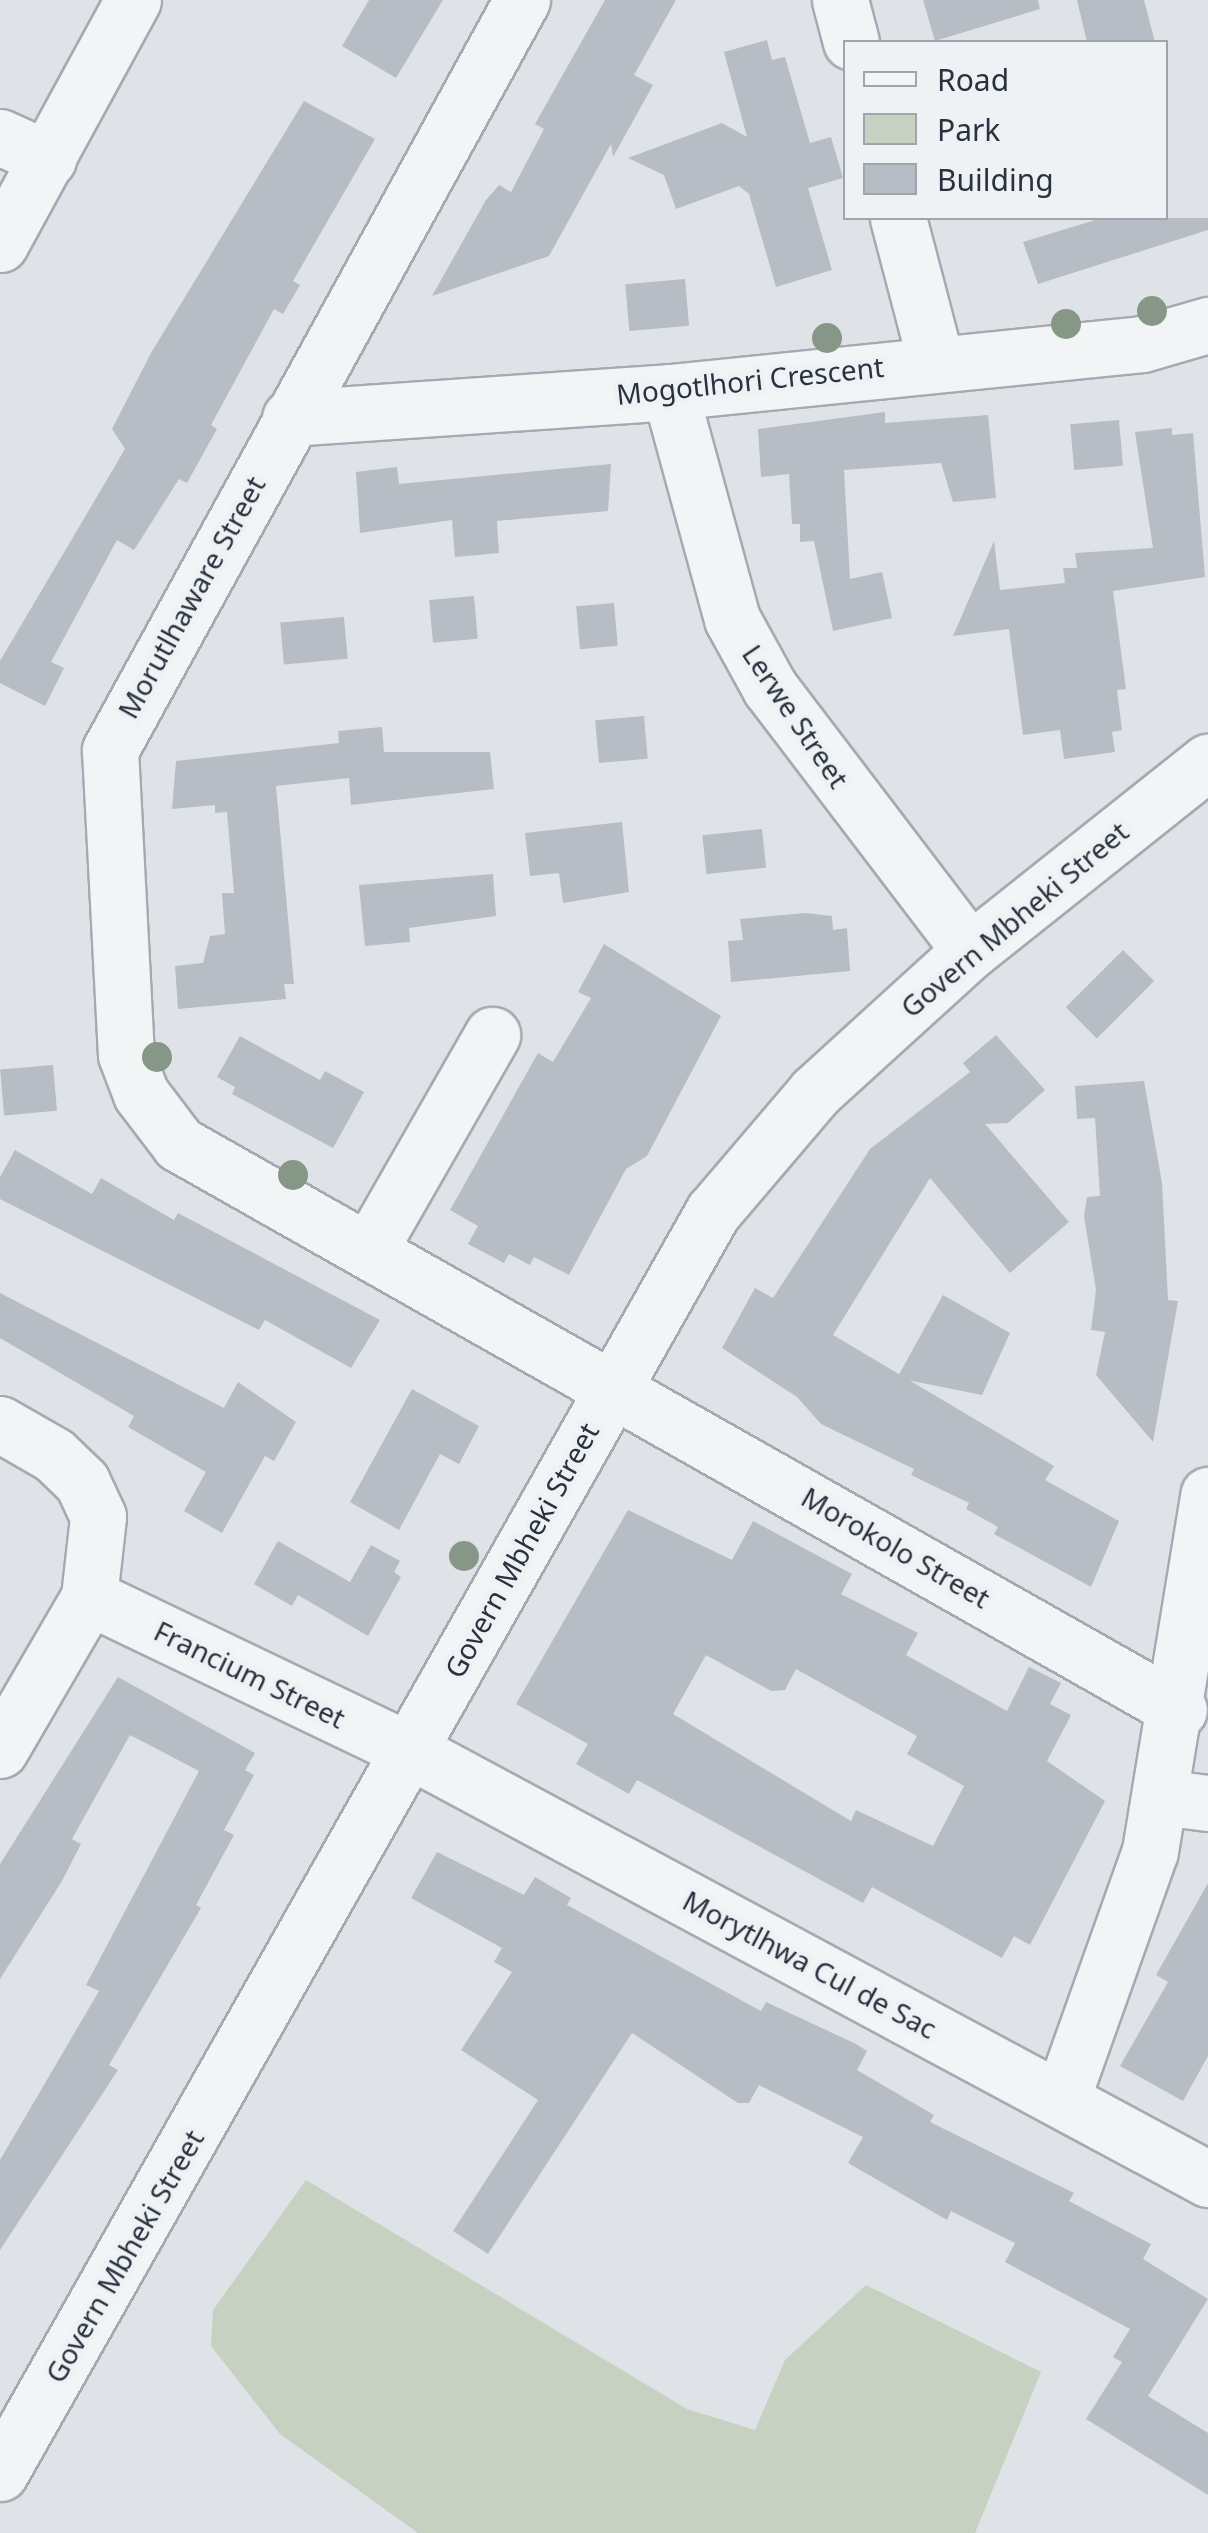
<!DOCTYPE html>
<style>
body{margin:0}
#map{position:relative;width:1208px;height:2533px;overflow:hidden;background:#dfe3e8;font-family:"Noto Sans",sans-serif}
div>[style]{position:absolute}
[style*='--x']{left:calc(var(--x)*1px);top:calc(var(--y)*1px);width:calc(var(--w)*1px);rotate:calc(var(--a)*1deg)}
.green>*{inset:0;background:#c6d1c1}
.building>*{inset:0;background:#b7bdc4;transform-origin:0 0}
.roads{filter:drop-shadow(2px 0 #a5aab2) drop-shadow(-2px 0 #a5aab2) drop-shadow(0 2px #a5aab2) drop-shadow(0 -2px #a5aab2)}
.minor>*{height:55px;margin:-27.5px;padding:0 27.5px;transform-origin:27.5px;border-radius:27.5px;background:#f2f4f6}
.trees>*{width:30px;height:30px;margin:-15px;border-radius:50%;background:#879787}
span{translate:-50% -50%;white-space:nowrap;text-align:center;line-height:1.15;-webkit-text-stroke:9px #eff2f5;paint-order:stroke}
.street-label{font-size:28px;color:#29323e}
.legend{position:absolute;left:843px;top:40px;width:325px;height:180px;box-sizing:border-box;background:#eff2f5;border:2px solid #a0a5ac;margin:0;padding:12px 18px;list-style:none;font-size:30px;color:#29323e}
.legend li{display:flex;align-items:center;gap:20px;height:50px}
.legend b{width:50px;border:2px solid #a0a5ac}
</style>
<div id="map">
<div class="green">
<div style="clip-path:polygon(306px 2180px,687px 2409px,755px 2430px,785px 2360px,866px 2285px,1041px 2372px,975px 2533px,418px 2533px,280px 2434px,211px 2346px,213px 2310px)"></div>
</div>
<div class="building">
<div style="clip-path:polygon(369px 0,443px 0,396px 78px,342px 46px)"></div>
<div style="clip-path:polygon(605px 0,676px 0,634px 75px,653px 85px,613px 157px,611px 144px,549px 256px,432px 296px,486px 200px,499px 185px,511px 192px,544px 129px,535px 124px)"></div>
<div style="clip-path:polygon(923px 0,1038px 0,1040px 9px,935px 41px)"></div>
<div style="clip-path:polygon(1077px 0,1144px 0,1155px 42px,1087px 42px)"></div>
<div style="clip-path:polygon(767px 40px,772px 60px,785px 57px,810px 143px,831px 137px,843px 178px,808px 188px,832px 270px,776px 287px,749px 194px,739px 186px,676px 209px,664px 175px,628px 158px,722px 123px,747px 137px,724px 52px)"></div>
<div style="clip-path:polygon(304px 101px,375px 139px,293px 281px,300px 285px,283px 314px,274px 309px,211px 425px,217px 429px,187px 483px,179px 479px,134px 550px,117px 540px,51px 662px,64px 668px,45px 706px,0 683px,0 661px,125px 449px,112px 429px,151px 353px)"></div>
<div style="clip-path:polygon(1102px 218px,1208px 218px,1208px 230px,1038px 284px,1023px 242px)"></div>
<div style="left:685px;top:279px;width:47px;height:60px;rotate:85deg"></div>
<div style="clip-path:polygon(885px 412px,885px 423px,988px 415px,996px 498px,953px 502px,941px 463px,844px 470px,850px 579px,882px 572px,892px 618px,833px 631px,814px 541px,800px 542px,800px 524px,792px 524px,789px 474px,761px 477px,758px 429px)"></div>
<div style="left:1119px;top:420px;width:46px;height:49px;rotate:85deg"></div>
<div style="clip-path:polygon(1172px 428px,1172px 435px,1193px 433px,1205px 577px,1113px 591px,1126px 689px,1117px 690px,1122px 730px,1112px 732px,1115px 752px,1064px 759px,1060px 730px,1023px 735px,1009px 629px,953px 636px,994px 541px,1000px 590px,1065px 583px,1063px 568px,1077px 568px,1075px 553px,1153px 548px,1135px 432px)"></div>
<div style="clip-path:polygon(611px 464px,608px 511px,497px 521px,499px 553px,455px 557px,452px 520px,360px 533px,356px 472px,397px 467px,399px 484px)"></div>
<div style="left:474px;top:596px;width:43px;height:45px;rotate:85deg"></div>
<div style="left:614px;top:603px;width:43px;height:38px;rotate:85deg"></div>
<div style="left:344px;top:617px;width:42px;height:64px;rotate:85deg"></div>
<div style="left:644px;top:716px;width:43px;height:49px;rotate:85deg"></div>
<div style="clip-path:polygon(382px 727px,384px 752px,490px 752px,494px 789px,351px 805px,349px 778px,276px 786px,294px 984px,284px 984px,286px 999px,178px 1009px,175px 966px,203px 963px,210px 936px,225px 934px,222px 893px,234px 893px,227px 812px,215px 813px,215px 805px,172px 809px,176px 761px,339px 743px,338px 731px)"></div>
<div style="clip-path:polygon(622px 822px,629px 892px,563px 903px,559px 873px,530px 876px,525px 833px)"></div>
<div style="left:762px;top:829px;width:39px;height:60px;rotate:84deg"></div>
<div style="clip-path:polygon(493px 874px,496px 916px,409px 928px,410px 942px,365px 946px,359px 885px)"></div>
<div style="clip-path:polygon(805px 913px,832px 916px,833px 930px,847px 928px,850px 971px,731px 982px,728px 941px,743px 940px,740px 919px)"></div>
<div style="clip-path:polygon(604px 944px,721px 1016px,647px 1156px,626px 1169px,569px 1275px,534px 1257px,530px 1265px,509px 1254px,504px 1263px,468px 1244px,478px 1226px,450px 1210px,538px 1053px,553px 1062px,591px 998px,578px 992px)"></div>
<div style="left:1123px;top:950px;width:44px;height:81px;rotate:45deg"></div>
<div style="clip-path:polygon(996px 1035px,1045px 1090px,1008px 1123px,985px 1124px,1069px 1222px,1010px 1273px,930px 1178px,833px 1335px,1054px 1466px,1045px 1480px,1119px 1521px,1091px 1587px,994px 1534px,998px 1527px,966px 1509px,969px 1503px,911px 1475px,914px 1469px,821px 1424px,797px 1397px,722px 1348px,755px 1288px,773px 1298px,870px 1149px,970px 1072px,963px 1063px)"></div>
<div style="clip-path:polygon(240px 1036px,320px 1080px,325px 1071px,364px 1092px,333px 1148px,232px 1094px,235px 1087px,217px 1077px)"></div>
<div style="left:53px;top:1065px;width:46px;height:53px;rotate:85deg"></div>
<div style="clip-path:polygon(1144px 1081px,1162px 1183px,1168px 1300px,1178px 1301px,1153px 1442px,1096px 1375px,1105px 1332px,1091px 1330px,1096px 1290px,1084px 1216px,1087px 1197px,1100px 1196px,1095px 1118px,1077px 1119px,1075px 1086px)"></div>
<div style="clip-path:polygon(15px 1150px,92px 1194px,101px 1178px,174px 1220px,178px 1213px,380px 1320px,351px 1368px,265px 1320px,259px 1330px,0 1199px,0 1177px)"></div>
<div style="clip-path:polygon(0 1293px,224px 1408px,238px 1382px,296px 1422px,274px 1461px,265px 1456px,222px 1533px,184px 1511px,206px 1472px,128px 1427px,134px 1416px,0 1338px)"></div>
<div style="clip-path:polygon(943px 1295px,1010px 1333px,982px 1395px,897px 1378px)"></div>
<div style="clip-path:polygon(412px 1389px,479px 1426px,459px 1464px,440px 1454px,399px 1530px,350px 1502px)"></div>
<div style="clip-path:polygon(evenodd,628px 1510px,732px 1560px,753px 1521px,852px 1574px,841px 1594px,918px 1633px,906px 1655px,1007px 1711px,1029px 1667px,1061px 1683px,1050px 1704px,1071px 1715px,1047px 1761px,1105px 1801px,1030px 1945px,1014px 1936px,1002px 1958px,872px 1887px,863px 1903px,637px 1780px,629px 1794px,576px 1764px,588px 1744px,516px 1704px,628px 1510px,706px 1655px,771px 1691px,785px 1690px,796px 1669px,917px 1736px,907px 1754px,964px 1786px,933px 1846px,856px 1810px,851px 1821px,673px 1714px,706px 1655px)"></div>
<div style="clip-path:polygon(278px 1541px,350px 1582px,371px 1545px,400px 1561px,394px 1572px,401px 1577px,368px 1636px,298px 1595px,292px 1606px,254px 1584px)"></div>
<div style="clip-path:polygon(118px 1677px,255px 1753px,245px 1770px,254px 1775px,224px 1830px,234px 1835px,196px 1905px,201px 1908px,109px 2065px,118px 2070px,0 2250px,0 2160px,99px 1991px,86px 1985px,199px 1771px,130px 1735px,72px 1839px,81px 1844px,62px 1881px,0 1979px,0 1864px)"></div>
<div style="clip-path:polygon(437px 1852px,524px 1895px,535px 1877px,571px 1898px,567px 1905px,761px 2011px,766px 2002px,856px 2044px,867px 2051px,857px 2070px,934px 2115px,930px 2122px,1074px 2193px,1069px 2201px,1151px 2244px,1143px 2259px,1208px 2299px,1148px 2396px,1208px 2433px,1208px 2495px,1086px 2419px,1122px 2362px,1113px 2357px,1130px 2329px,1005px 2262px,1015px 2243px,951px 2211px,947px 2220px,848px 2163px,863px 2137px,759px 2085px,749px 2103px,738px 2103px,632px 2033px,488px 2254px,453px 2231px,538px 2100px,461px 2050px,512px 1972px,494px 1962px,502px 1948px,411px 1898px)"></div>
<div style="clip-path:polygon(1208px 1883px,1208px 2056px,1183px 2101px,1120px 2066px,1168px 1982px,1156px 1975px)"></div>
</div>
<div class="roads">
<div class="minor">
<div style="--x:522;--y:0;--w:856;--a:118.78"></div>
<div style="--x:110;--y:750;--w:305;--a:87"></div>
<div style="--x:126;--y:1055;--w:42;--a:69"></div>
<div style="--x:141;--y:1094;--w:63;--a:52.8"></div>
<div style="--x:179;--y:1144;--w:1149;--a:29.51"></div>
<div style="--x:840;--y:0;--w:43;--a:75.3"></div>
<div style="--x:0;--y:137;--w:53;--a:24.6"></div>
<div style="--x:898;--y:218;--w:146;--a:75.3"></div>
<div style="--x:0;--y:244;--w:278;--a:-61.4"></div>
<div style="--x:670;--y:392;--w:235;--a:74.7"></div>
<div style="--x:732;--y:619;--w:79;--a:61.2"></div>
<div style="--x:770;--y:688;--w:330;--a:52.7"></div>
<div style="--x:290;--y:418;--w:381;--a:-3.9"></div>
<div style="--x:670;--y:392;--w:474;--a:-5.8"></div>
<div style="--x:1142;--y:344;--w:69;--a:-16.1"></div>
<div style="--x:369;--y:1250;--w:248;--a:-60.2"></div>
<div style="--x:0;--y:1424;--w:62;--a:29.9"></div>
<div style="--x:54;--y:1455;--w:39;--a:44"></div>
<div style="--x:82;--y:1482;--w:38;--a:65"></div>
<div style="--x:98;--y:1517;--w:81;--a:96.4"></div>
<div style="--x:89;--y:1597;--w:177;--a:120.2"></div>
<div style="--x:89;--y:1597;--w:357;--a:25.6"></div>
<div style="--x:411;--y:1751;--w:905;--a:28.24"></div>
<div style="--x:1161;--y:1797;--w:47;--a:7.3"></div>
<div style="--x:1062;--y:2098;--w:262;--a:-70.4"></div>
<div style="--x:1150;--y:1851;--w:361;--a:-80.7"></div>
<div style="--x:0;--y:2473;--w:1449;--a:-60.52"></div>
<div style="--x:713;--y:1212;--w:157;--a:-49.6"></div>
<div style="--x:815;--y:1092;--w:210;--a:-42.3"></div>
<div style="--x:970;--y:951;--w:304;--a:-38.5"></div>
</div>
</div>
<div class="trees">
<div style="left:1152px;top:311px"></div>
<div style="left:1066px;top:324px"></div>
<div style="left:827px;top:338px"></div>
<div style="left:157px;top:1057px"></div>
<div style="left:293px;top:1175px"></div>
<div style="left:464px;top:1556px"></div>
</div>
<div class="street-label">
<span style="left:750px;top:380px;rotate:-6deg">Mogotlhori Crescent</span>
<span style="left:191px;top:597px;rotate:-61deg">Morutlhaware Street</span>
<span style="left:796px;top:716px;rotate:56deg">Lerwe Street</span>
<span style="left:1014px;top:919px;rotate:-40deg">Govern Mbheki Street</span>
<span style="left:896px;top:1547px;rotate:30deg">Morokolo Street</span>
<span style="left:521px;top:1550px;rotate:-61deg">Govern Mbheki Street</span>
<span style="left:250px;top:1674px;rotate:26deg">Francium Street</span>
<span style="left:810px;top:1964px;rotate:28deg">Morytlhwa Cul de Sac</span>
<span style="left:124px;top:2256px;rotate:-60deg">Govern Mbheki Street</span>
</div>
<ul class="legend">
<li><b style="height:12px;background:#f2f4f6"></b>Road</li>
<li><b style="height:28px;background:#c6d1c1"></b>Park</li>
<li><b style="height:28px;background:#b7bdc4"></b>Building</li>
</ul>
</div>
